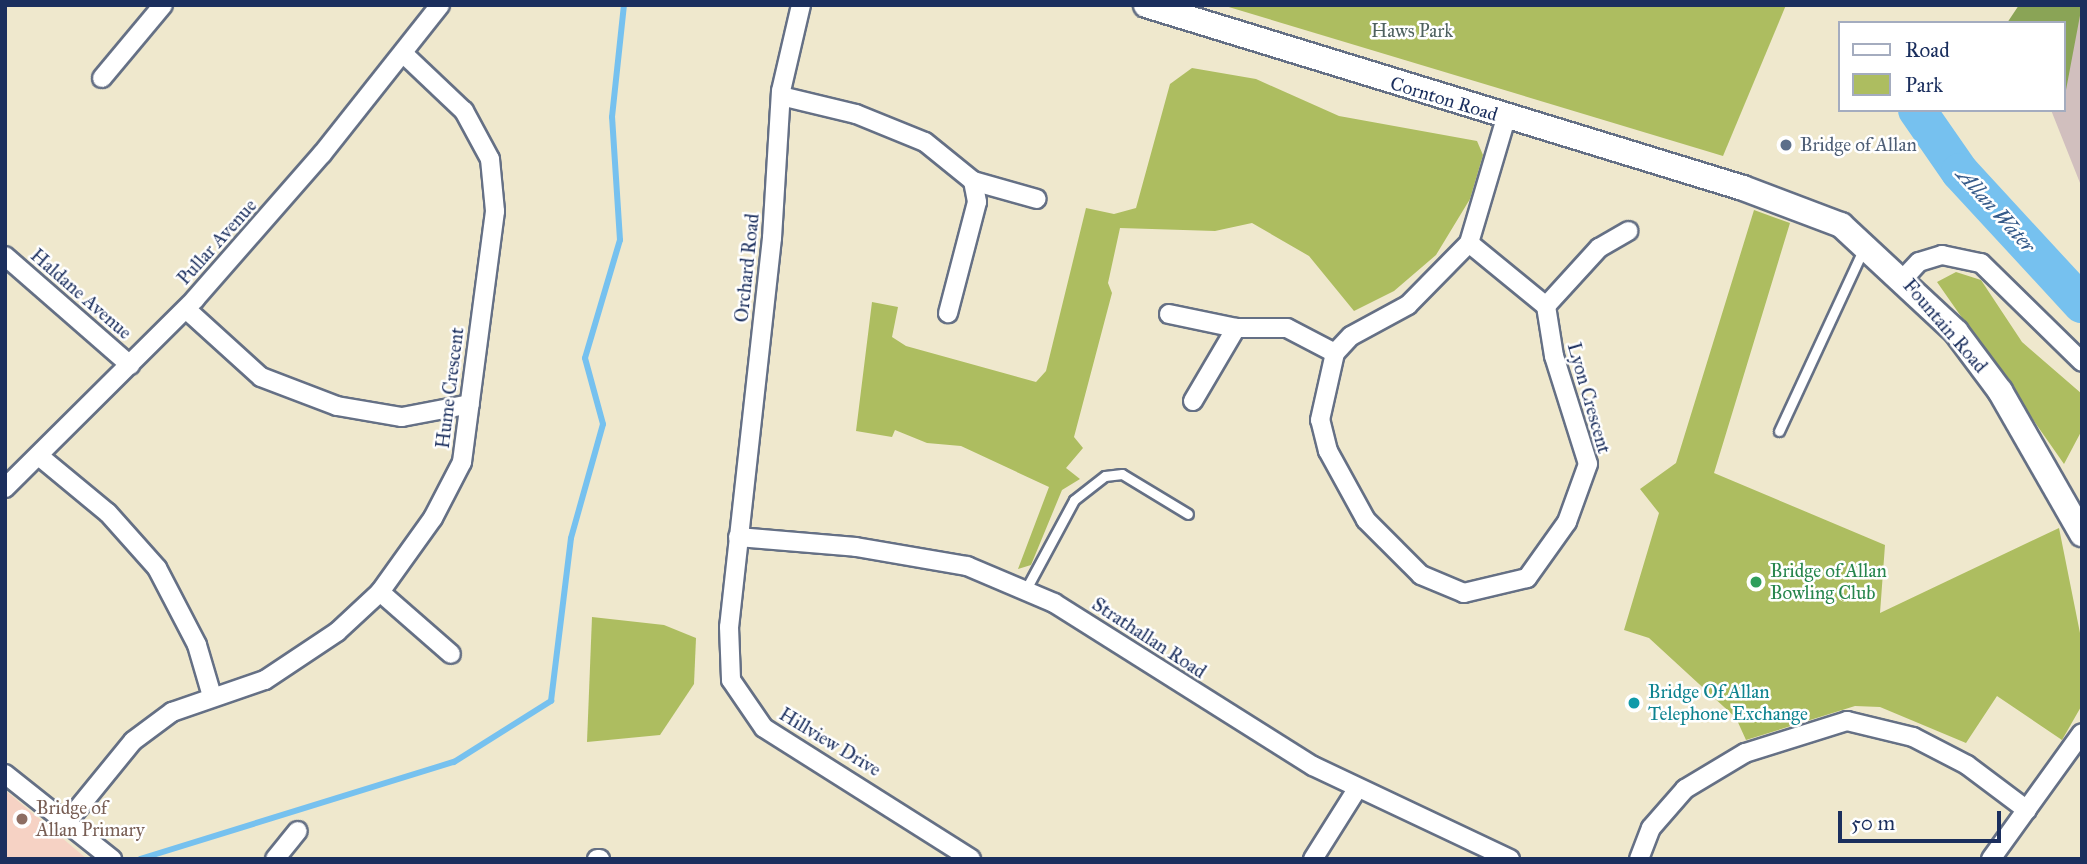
<!DOCTYPE html>
<style>
body{margin:0}
#map{position:relative;width:2087px;height:864px;overflow:hidden;background:#efe8cd;font-family:"IM FELL Great Primer",serif}
div>[style]{position:absolute}
[style*='--x']{left:calc(var(--x)*1px);top:calc(var(--y)*1px);width:calc(var(--w)*1px);rotate:calc(var(--a)*1deg)}
.built>*{inset:0;background:#f6d2c4}
.industrial>*{inset:0;background:#d1bfbe}
.green>*{inset:0;background:#adbd60}
.forest>*{inset:0;background:#8aa456}
.stream>*{height:6px;margin:-3px;padding:0 3px;transform-origin:3px;border-radius:3px;background:#76c1ef}
.river>*{height:38px;margin:-19px;padding:0 19px;transform-origin:19px;border-radius:19px;background:#76c1ef}
.roads{filter:drop-shadow(2px 0 #657085) drop-shadow(-2px 0 #657085) drop-shadow(0 2px #657085) drop-shadow(0 -2px #657085)}
.service>*{height:9px;margin:-4.5px;padding:0 4.5px;transform-origin:4.5px;border-radius:4.5px;background:#fff}
.minor>*{height:18px;margin:-9px;padding:0 9px;transform-origin:9px;border-radius:9px;background:#fff}
.secondary>*{height:24px;margin:-12px;padding:0 12px;transform-origin:12px;border-radius:12px;background:#fff}
.dots>*{width:19px;height:19px;translate:-50% -50%;box-sizing:border-box;border:4px solid #fff;border-radius:50%}
span{translate:-50% -50%;white-space:nowrap;text-align:center;line-height:1.15;-webkit-text-stroke:5px #fff;paint-order:stroke}
.park-label{font-size:19px;color:#4e615f}
.street-label{font-size:19px;color:#1b2f5e}
.service-label{font-size:19px;color:#4e5e75}
.left{translate:0 -50%;text-align:left}
.leisure-label{font-size:19px;color:#27864d}
.culture-label{font-size:19px;color:#0d838f}
.education-label{font-size:19px;color:#785e54}
.water-label{font-size:21px;color:#365b8a;font-style:italic}
.frame{position:absolute;inset:0;border:7px solid #1b2f5e;pointer-events:none}
.legend{position:absolute;left:1838px;top:21px;width:228px;height:91px;box-sizing:border-box;background:#fff;border:2px solid #a4acbf;margin:0;padding:9px 12px;list-style:none;font-size:21px;color:#1b2f5e}
.legend li{display:flex;align-items:center;gap:14px;height:35px}
.legend b{width:35px;border:2px solid #a4acbf}
.scale{position:absolute;left:1838px;top:811px;width:163px;height:32px;box-sizing:border-box;border:4px solid #1b2f5e;border-top:0;padding-left:9px;font-size:21px;line-height:24px;white-space:nowrap;color:#1b2f5e;-webkit-text-stroke:5px #fff;paint-order:stroke}
</style>
<div id="map">
<div class="built">
<div style="clip-path:polygon(5px 790px,74px 848px,87px 859px,5px 859px)"></div>
</div>
<div class="industrial">
<div style="clip-path:polygon(2082px 5px,2082px 188px,2051px 110px,2064px 110px,2064px 39px)"></div>
</div>
<div class="green">
<div style="clip-path:polygon(1222px 5px,1786px 5px,1723px 156px)"></div>
<div style="clip-path:polygon(1192px 68px,1256px 79px,1339px 116px,1477px 141px,1483px 155px,1470px 199px,1436px 255px,1394px 291px,1354px 311px,1309px 256px,1252px 223px,1215px 231px,1120px 228px,1108px 283px,1112px 293px,1074px 437px,1083px 448px,1066px 468px,1080px 479px,1062px 490px,1031px 565px,1018px 569px,1049px 487px,961px 446px,927px 443px,895px 430px,892px 437px,856px 431px,872px 302px,898px 307px,892px 337px,906px 346px,1036px 382px,1046px 371px,1086px 208px,1114px 214px,1136px 208px,1170px 84px)"></div>
<div style="clip-path:polygon(1754px 210px,1790px 223px,1714px 473px,1885px 545px,1880px 613px,2059px 528px,2082px 643px,2082px 705px,2062px 740px,1997px 696px,1966px 743px,1880px 707px,1855px 706px,1746px 740px,1736px 718px,1649px 638px,1624px 630px,1659px 513px,1640px 489px,1676px 463px)"></div>
<div style="clip-path:polygon(1956px 272px,1981px 280px,2022px 342px,2082px 394px,2082px 430px,2064px 464px,1937px 282px)"></div>
<div style="clip-path:polygon(592px 617px,664px 625px,696px 638px,694px 684px,660px 735px,587px 742px)"></div>
</div>
<div class="forest">
<div style="clip-path:polygon(2019px 5px,2082px 5px,2066px 90px,2064px 23px,2007px 23px)"></div>
</div>
<div class="stream">
<div style="--x:140;--y:859;--w:329;--a:-17.2"></div>
<div style="--x:454;--y:762;--w:115;--a:-32.2"></div>
<div style="--x:551;--y:701;--w:164;--a:-83"></div>
<div style="--x:571;--y:538;--w:118;--a:-74.3"></div>
<div style="--x:603;--y:424;--w:68;--a:-105.3"></div>
<div style="--x:585;--y:358;--w:123;--a:-73.5"></div>
<div style="--x:620;--y:240;--w:123;--a:-93.7"></div>
<div style="--x:612;--y:117;--w:113;--a:-83.9"></div>
</div>
<div class="river">
<div style="--x:1917;--y:110;--w:75;--a:55.3"></div>
<div style="--x:1960;--y:172;--w:180;--a:47.3"></div>
</div>
<div class="roads">
<div class="service">
<div style="--x:1779;--y:431;--w:202;--a:-65.1"></div>
<div style="--x:1025;--y:591;--w:103;--a:-61.7"></div>
<div style="--x:1074;--y:500;--w:39;--a:-38"></div>
<div style="--x:1105;--y:476;--w:17;--a:-7"></div>
<div style="--x:1122;--y:474;--w:77;--a:31.2"></div>
</div>
<div class="minor">
<div style="--x:801;--y:5;--w:88;--a:103.1"></div>
<div style="--x:781;--y:91;--w:147;--a:93.5"></div>
<div style="--x:772;--y:238;--w:391;--a:96.3"></div>
<div style="--x:729;--y:627;--w:53;--a:87.8"></div>
<div style="--x:731;--y:680;--w:58;--a:55.5"></div>
<div style="--x:764;--y:728;--w:245;--a:32.3"></div>
<div style="--x:102;--y:78;--w:95;--a:-50.1"></div>
<div style="--x:781;--y:96;--w:77;--a:13.5"></div>
<div style="--x:856;--y:114;--w:74;--a:22.1"></div>
<div style="--x:925;--y:142;--w:62;--a:39.1"></div>
<div style="--x:973;--y:181;--w:21;--a:79"></div>
<div style="--x:977;--y:202;--w:115;--a:104.6"></div>
<div style="--x:973;--y:181;--w:66;--a:15.7"></div>
<div style="--x:1469;--y:243;--w:99;--a:39.3"></div>
<div style="--x:1546;--y:306;--w:51;--a:80.9"></div>
<div style="--x:1554;--y:356;--w:113;--a:72.5"></div>
<div style="--x:1588;--y:464;--w:62;--a:109.9"></div>
<div style="--x:1567;--y:522;--w:69;--a:125.5"></div>
<div style="--x:1527;--y:578;--w:65;--a:166.6"></div>
<div style="--x:1464;--y:593;--w:47;--a:-157.3"></div>
<div style="--x:1421;--y:575;--w:78;--a:-135"></div>
<div style="--x:1366;--y:520;--w:79;--a:-118.8"></div>
<div style="--x:1328;--y:451;--w:32;--a:-104"></div>
<div style="--x:1320;--y:420;--w:69;--a:-77.4"></div>
<div style="--x:1335;--y:353;--w:23;--a:-47"></div>
<div style="--x:1351;--y:336;--w:65;--a:-28.5"></div>
<div style="--x:1408;--y:305;--w:87;--a:-45.5"></div>
<div style="--x:1469;--y:243;--w:130;--a:-73.5"></div>
<div style="--x:5;--y:256;--w:166;--a:41.1"></div>
<div style="--x:1904;--y:278;--w:22;--a:-47"></div>
<div style="--x:1919;--y:262;--w:24;--a:-17"></div>
<div style="--x:1942;--y:255;--w:40;--a:12"></div>
<div style="--x:1981;--y:263;--w:141;--a:44.4"></div>
<div style="--x:1546;--y:306;--w:79;--a:-47.6"></div>
<div style="--x:1599;--y:248;--w:34;--a:-30"></div>
<div style="--x:186;--y:309;--w:101;--a:42.2"></div>
<div style="--x:261;--y:377;--w:81;--a:20.9"></div>
<div style="--x:337;--y:406;--w:66;--a:9.6"></div>
<div style="--x:402;--y:417;--w:69;--a:-10.8"></div>
<div style="--x:1169;--y:314;--w:68;--a:11.8"></div>
<div style="--x:1193;--y:401;--w:85;--a:-59.5"></div>
<div style="--x:1236;--y:328;--w:51;--a:0"></div>
<div style="--x:1287;--y:328;--w:54;--a:27.5"></div>
<div style="--x:39;--y:456;--w:89;--a:39.6"></div>
<div style="--x:108;--y:513;--w:74;--a:48.3"></div>
<div style="--x:157;--y:568;--w:87;--a:62.5"></div>
<div style="--x:197;--y:645;--w:53;--a:73.6"></div>
<div style="--x:5;--y:488;--w:268;--a:-44.8"></div>
<div style="--x:195;--y:299;--w:193;--a:-48.8"></div>
<div style="--x:322;--y:154;--w:190;--a:-51.6"></div>
<div style="--x:738;--y:537;--w:118;--a:4.8"></div>
<div style="--x:856;--y:547;--w:113;--a:9.7"></div>
<div style="--x:967;--y:566;--w:95;--a:23"></div>
<div style="--x:1054;--y:603;--w:306;--a:32.2"></div>
<div style="--x:1313;--y:766;--w:218;--a:25.3"></div>
<div style="--x:380;--y:592;--w:94;--a:41.1"></div>
<div style="--x:5;--y:774;--w:137;--a:38.5"></div>
<div style="--x:67;--y:822;--w:104;--a:-50.8"></div>
<div style="--x:133;--y:741;--w:49;--a:-36.6"></div>
<div style="--x:172;--y:712;--w:98;--a:-19"></div>
<div style="--x:265;--y:680;--w:87;--a:-33.7"></div>
<div style="--x:337;--y:632;--w:59;--a:-42.9"></div>
<div style="--x:380;--y:592;--w:91;--a:-54.4"></div>
<div style="--x:433;--y:518;--w:63;--a:-62.6"></div>
<div style="--x:462;--y:462;--w:253;--a:-82.5"></div>
<div style="--x:495;--y:211;--w:52;--a:-95.5"></div>
<div style="--x:490;--y:159;--w:55;--a:-118.4"></div>
<div style="--x:464;--y:111;--w:83;--a:-136.5"></div>
<div style="--x:275;--y:859;--w:36;--a:-51"></div>
<div style="--x:597;--y:859;--w:3;--a:0"></div>
<div style="--x:1313;--y:859;--w:83;--a:-57.8"></div>
<div style="--x:1639;--y:859;--w:33;--a:-69"></div>
<div style="--x:1651;--y:828;--w:52;--a:-48.9"></div>
<div style="--x:1685;--y:789;--w:70;--a:-31"></div>
<div style="--x:1745;--y:753;--w:107;--a:-17.4"></div>
<div style="--x:1847;--y:721;--w:68;--a:13.6"></div>
<div style="--x:1913;--y:737;--w:61;--a:27.4"></div>
<div style="--x:1967;--y:765;--w:75;--a:36.9"></div>
<div style="--x:1991;--y:859;--w:155;--a:-54.2"></div>
</div>
<div class="secondary">
<div style="--x:1146;--y:5;--w:624;--a:17.04"></div>
<div style="--x:1743;--y:188;--w:105;--a:20.7"></div>
<div style="--x:1841;--y:225;--w:157;--a:42.9"></div>
<div style="--x:1956;--y:332;--w:74;--a:53.3"></div>
<div style="--x:2000;--y:391;--w:165;--a:60.2"></div>
</div>
</div>
<div class="dots">
<div style="left:1786px;top:145px;background:#5c6f8a"></div>
<div style="left:1756px;top:582px;background:#2e9e5b"></div>
<div style="left:1634px;top:703px;background:#0f9aa8"></div>
<div style="left:22px;top:819px;background:#8d6e63"></div>
</div>
<div class="park-label">
<span style="left:1412px;top:31px">Haws Park</span>
</div>
<div class="street-label">
<span style="left:1444px;top:99px;rotate:17deg">Cornton Road</span>
<span style="left:217px;top:242px;rotate:-48deg">Pullar Avenue</span>
<span style="left:747px;top:268px;rotate:-84deg">Orchard Road</span>
<span style="left:81px;top:294px;rotate:41deg">Haldane Avenue</span>
<span style="left:1945px;top:326px;rotate:49deg">Fountain Road</span>
<span style="left:450px;top:388px;rotate:-83deg">Hume Crescent</span>
<span style="left:1589px;top:398px;rotate:74deg">Lyon Crescent</span>
<span style="left:1149px;top:638px;rotate:33deg">Strathallan Road</span>
<span style="left:830px;top:742px;rotate:31deg">Hillview Drive</span>
</div>
<div class="service-label">
<span class="left" style="left:1800px;top:145px">Bridge of Allan</span>
</div>
<div class="leisure-label">
<span class="left" style="left:1770px;top:582px">Bridge of Allan<br>Bowling Club</span>
</div>
<div class="culture-label">
<span class="left" style="left:1648px;top:703px">Bridge Of Allan<br>Telephone Exchange</span>
</div>
<div class="education-label">
<span class="left" style="left:36px;top:819px">Bridge of<br>Allan Primary</span>
</div>
<div class="water-label">
<span style="left:1996px;top:210px;rotate:48deg">Allan Water</span>
</div>
<div class="frame"></div>
<ul class="legend">
<li><b style="height:9px;background:#fff"></b>Road</li>
<li><b style="height:19px;background:#adbd60"></b>Park</li>
</ul>
<div class="scale">50 m</div>
</div>
